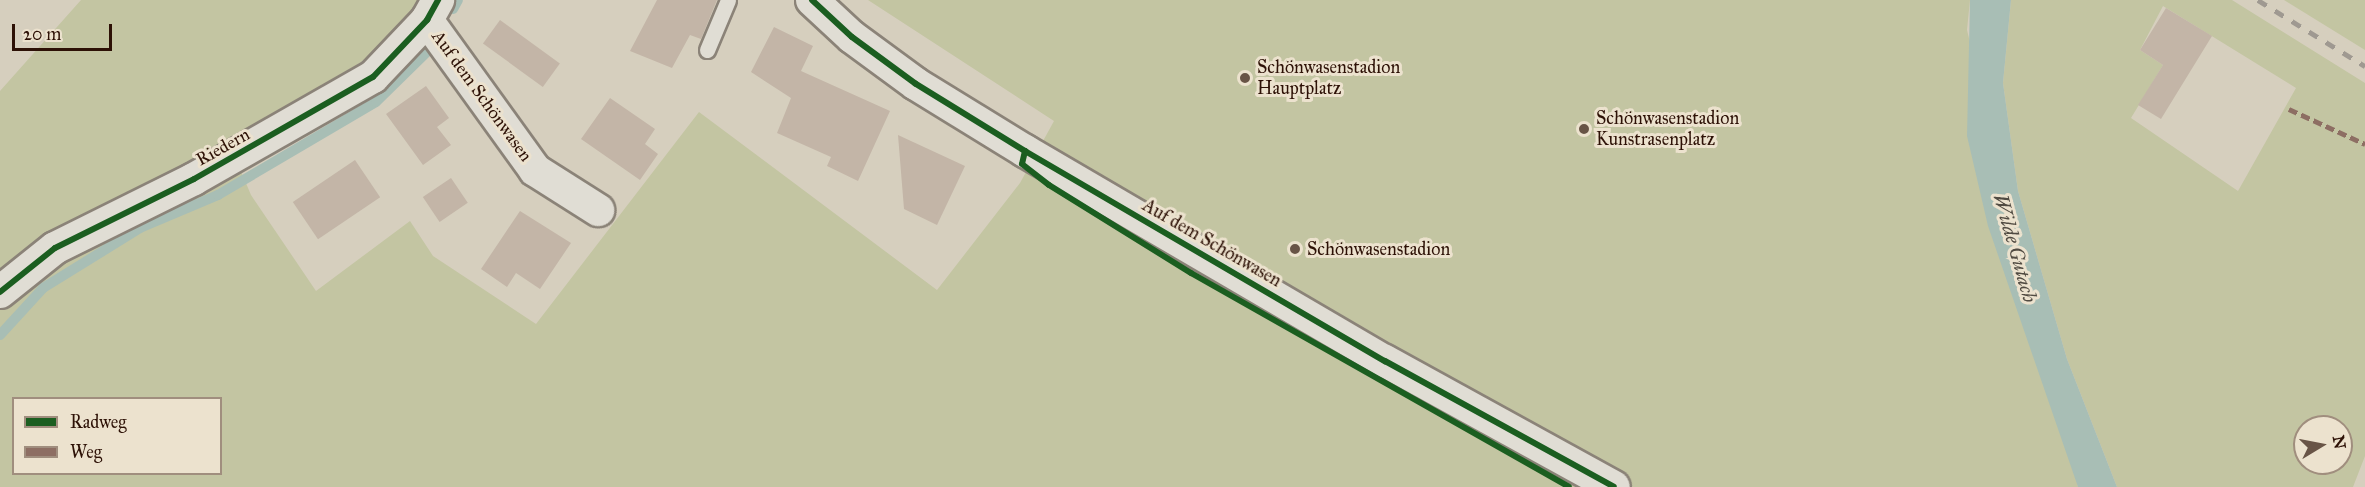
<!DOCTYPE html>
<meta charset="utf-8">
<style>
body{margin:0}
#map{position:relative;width:2365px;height:487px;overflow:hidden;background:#d6cfbe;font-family:"IM FELL Great Primer",serif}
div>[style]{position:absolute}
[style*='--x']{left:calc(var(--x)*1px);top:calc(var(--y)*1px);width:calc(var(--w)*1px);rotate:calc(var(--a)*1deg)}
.green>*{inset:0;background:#c3c5a2}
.water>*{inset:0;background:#a8beb5}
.stream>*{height:10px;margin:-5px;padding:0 5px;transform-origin:5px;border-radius:5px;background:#a8beb5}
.building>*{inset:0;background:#c3b5a7;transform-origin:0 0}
.roads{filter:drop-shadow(2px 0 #8b8378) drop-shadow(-2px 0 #8b8378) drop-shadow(0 2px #8b8378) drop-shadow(0 -2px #8b8378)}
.service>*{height:15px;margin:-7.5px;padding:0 7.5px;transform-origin:7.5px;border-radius:7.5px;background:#e0ddd4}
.minor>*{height:32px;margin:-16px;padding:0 16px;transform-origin:16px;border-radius:16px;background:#e0ddd4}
.rail>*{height:4.5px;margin-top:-2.25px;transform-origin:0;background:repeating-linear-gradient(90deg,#9f9991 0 10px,transparent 0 20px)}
.quiet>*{height:4.5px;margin-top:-2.25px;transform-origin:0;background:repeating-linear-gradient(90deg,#8d6e63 0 9px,transparent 0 13.5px)}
.cycleway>*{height:6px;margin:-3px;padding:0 3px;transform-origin:3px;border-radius:3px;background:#1b5e20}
.dots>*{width:16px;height:16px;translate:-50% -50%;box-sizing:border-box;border:3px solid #ece2ce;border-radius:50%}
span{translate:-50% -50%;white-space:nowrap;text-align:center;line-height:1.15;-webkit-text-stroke:6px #ece2ce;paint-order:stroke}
.poi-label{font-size:18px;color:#2d1106}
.left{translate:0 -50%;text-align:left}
.street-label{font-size:18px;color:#2d1106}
.water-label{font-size:20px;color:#514b42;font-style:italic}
.legend{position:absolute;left:12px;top:397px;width:210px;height:78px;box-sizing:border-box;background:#ece2ce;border:2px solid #a08e7e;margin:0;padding:8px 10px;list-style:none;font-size:18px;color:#2d1106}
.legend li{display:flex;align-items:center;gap:12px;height:30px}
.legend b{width:30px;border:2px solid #a08e7e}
.north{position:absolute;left:2293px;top:415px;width:60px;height:60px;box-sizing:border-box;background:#ece2ce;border:2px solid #a08e7e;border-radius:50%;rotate:80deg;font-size:16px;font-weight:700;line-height:24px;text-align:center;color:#2d1106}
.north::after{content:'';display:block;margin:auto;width:21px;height:27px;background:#685446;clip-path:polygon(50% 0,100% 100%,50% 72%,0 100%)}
.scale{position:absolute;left:12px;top:24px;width:100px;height:27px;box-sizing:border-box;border:3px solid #2d1106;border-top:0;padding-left:8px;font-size:18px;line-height:21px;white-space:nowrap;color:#2d1106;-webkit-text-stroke:4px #ece2ce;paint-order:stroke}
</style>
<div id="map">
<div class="green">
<div style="clip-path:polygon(evenodd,81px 0,420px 0,373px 53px,336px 81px,228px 141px,251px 195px,316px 291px,410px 221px,433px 256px,536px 324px,699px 112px,937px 290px,1020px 183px,1054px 121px,868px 0,1970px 0,1967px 30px,2078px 487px,0 487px,0 91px,81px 0,14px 398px,220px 398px,220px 474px,14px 474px,14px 398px)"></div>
<div style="clip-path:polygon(evenodd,2011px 0,2232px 0,2365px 83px,2365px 456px,2353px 487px,2117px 487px,2067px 359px,2018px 191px,2003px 83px,2011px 0,2163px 6px,2296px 88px,2238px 191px,2131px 118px,2163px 65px,2140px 50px,2163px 6px,2011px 0,2305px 427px,2341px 427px,2341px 463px,2305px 463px,2305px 427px)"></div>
<div style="clip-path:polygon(2284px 0,2365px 0,2365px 50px)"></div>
</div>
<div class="water">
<div style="clip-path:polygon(1970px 0,2011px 0,2003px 83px,2018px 191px,2067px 359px,2117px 487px,2078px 487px,1988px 226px,1967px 136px)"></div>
</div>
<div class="stream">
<div style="--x:453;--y:9;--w:10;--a:-61"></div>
<div style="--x:0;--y:335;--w:64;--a:-47.5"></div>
<div style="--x:43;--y:288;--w:114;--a:-31.7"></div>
<div style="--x:140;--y:228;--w:85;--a:-22.9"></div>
<div style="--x:218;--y:195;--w:183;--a:-30.5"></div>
<div style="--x:376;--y:102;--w:70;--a:-44.4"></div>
</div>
<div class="building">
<div style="clip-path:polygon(657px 0,717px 0,701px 39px,690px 35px,672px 68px,630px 51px)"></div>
<div style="clip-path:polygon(2166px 8px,2212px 36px,2161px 119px,2138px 105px,2163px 65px,2140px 50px)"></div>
<div style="left:500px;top:20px;width:74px;height:29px;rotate:36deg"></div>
<div style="clip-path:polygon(774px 27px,813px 46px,801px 71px,890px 111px,858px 181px,827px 166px,831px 157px,777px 133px,791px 98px,751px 72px)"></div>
<div style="clip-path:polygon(426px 86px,449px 118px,437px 127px,451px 145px,423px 165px,386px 114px)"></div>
<div style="clip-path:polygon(610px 98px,655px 129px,645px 144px,658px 154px,640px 180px,581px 139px)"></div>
<div style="clip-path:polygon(898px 135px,965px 166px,937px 225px,904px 209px)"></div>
<div style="left:355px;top:160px;width:45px;height:75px;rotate:56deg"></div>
<div style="left:451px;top:178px;width:30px;height:34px;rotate:56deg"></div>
<div style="clip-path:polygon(520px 211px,571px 243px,540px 289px,516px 273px,507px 287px,481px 269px)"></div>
</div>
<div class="roads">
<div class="service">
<div style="--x:707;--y:50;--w:54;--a:-67.2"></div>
</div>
<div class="minor">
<div style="--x:812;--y:0;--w:54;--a:42.8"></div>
<div style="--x:852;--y:37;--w:79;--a:36.3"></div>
<div style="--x:916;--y:84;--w:128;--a:31.6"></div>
<div style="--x:1025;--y:151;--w:417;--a:30.3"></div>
<div style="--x:1385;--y:361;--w:261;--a:28.8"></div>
<div style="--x:427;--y:20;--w:185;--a:54.2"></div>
<div style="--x:535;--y:170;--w:75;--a:32.4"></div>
<div style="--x:0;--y:292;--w:70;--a:-38.7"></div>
<div style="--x:55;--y:248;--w:155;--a:-26.4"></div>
<div style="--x:194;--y:179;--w:206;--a:-29.7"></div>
<div style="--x:373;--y:77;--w:79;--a:-46.5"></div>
<div style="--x:427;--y:20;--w:23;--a:-61"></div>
</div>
</div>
<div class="rail">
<div style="--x:2258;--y:0;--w:126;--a:31.7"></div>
</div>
<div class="quiet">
<div style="--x:2289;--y:109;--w:84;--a:24.7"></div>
</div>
<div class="cycleway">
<div style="--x:812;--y:0;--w:54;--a:42.8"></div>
<div style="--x:852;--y:37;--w:79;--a:36.3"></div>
<div style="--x:916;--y:84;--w:128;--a:31.6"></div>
<div style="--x:1025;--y:151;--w:417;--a:30.3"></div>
<div style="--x:1385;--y:361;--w:261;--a:28.8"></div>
<div style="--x:1025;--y:151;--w:13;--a:103"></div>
<div style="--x:1022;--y:164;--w:34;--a:38"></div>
<div style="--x:1049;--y:185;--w:167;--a:31.8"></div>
<div style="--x:1191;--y:273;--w:434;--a:29.5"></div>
<div style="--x:0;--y:292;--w:70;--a:-38.7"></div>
<div style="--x:55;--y:248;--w:155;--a:-26.4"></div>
<div style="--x:194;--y:179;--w:206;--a:-29.7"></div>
<div style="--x:373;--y:77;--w:79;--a:-46.5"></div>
<div style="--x:427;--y:20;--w:23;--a:-61"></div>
</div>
<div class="dots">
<div style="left:1245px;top:78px;background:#685446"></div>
<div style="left:1584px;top:129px;background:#685446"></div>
<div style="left:1295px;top:249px;background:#685446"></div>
</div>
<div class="poi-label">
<span class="left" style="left:1257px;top:78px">Schönwasenstadion<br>Hauptplatz</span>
<span class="left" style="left:1596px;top:129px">Schönwasenstadion<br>Kunstrasenplatz</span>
<span class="left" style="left:1307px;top:249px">Schönwasenstadion</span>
</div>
<div class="street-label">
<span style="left:482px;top:96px;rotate:54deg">Auf dem Schönwasen</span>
<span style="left:223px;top:147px;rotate:-29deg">Riedern</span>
<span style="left:1212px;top:243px;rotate:30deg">Auf dem Schönwasen</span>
</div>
<div class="water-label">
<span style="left:2015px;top:248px;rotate:74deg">Wilde Gutach</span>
</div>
<ul class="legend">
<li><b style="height:8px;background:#1b5e20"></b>Radweg</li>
<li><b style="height:8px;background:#8d6e63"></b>Weg</li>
</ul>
<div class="north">N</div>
<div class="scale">20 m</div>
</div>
